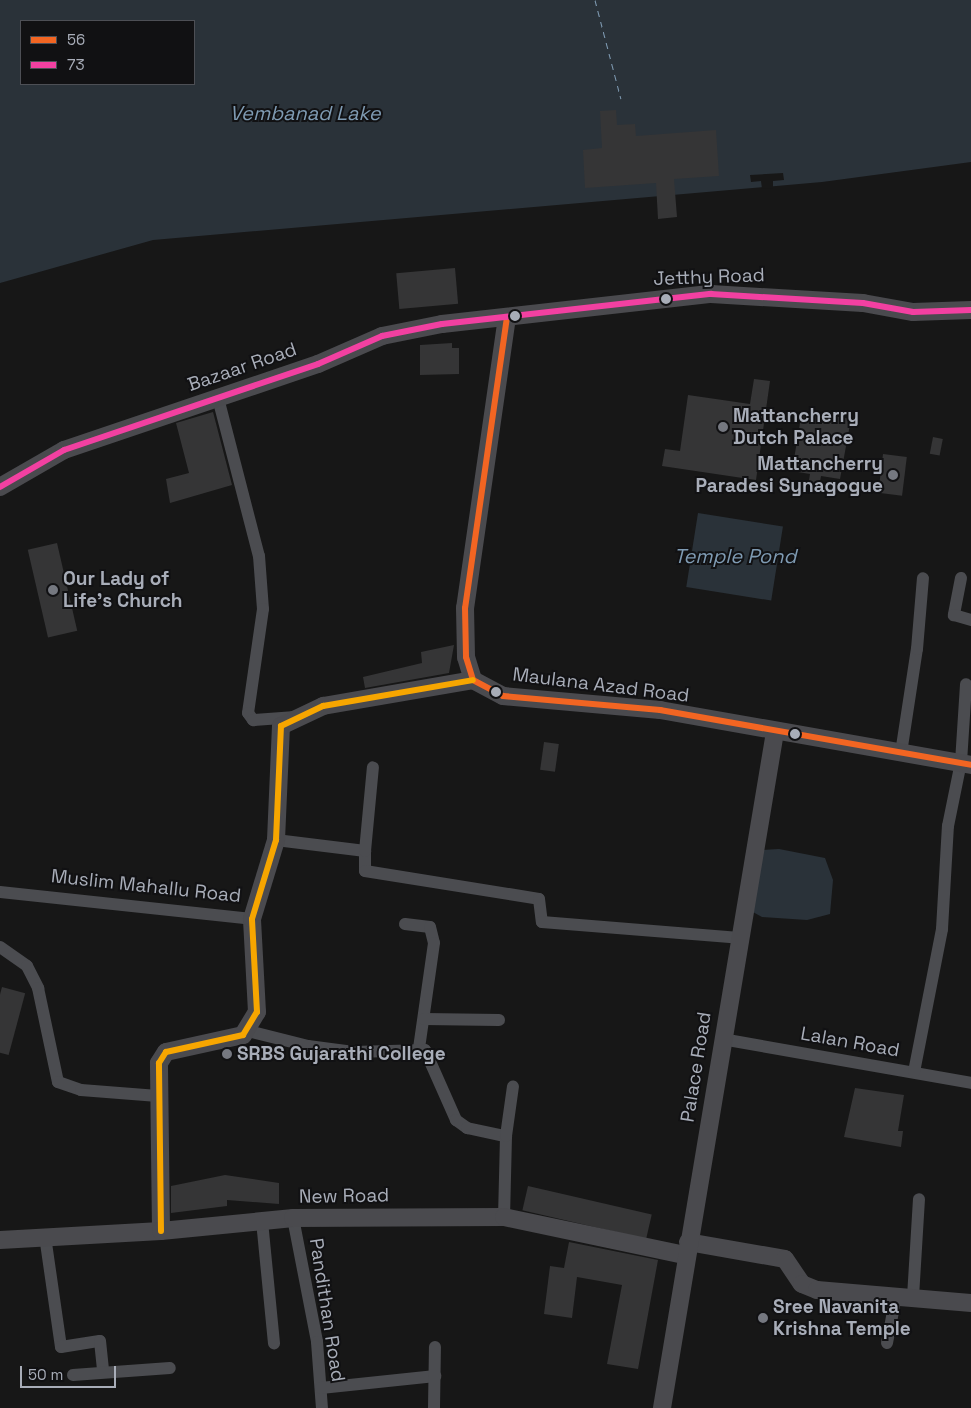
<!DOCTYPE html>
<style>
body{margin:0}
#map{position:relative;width:971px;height:1408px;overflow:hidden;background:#171717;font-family:"Space Grotesk",sans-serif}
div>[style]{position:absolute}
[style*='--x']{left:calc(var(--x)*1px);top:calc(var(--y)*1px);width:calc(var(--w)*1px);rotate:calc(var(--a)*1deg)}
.water>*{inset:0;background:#2a3239;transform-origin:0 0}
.pier>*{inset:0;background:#171717}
.ferry>*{height:1px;margin-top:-0.5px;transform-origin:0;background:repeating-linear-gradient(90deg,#7f9bb3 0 6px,transparent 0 11px)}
.building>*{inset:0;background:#353536;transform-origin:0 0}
.street>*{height:12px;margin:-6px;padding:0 6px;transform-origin:6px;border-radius:6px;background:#4b4c50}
.secondary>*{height:18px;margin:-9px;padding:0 9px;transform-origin:9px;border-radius:9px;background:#4a4a4e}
.bus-1>*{height:6px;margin:-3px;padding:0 3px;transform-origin:3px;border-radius:3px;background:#f26522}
.bus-2>*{height:6px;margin:-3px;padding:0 3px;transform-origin:3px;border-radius:3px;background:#f240a1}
.bus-3>*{height:6px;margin:-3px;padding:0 3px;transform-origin:3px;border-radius:3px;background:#f7a600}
.dots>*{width:14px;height:14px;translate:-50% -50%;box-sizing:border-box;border:2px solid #111113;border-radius:50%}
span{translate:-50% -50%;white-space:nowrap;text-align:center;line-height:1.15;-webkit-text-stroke:4px #111113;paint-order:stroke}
.street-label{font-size:19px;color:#a8adb8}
.poi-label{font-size:19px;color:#a8adb8;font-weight:700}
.left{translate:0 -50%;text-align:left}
.right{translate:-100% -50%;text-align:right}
.water-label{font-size:20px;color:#7f9bb3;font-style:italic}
.legend{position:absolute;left:20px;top:20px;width:175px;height:65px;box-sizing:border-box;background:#111113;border:1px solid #4d4f55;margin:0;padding:6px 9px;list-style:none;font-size:15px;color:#a8adb8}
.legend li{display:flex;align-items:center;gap:10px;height:25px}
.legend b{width:25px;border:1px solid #4d4f55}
.scale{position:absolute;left:20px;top:1366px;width:96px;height:22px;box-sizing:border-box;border:2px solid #a8adb8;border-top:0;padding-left:6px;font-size:15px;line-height:18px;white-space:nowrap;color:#a8adb8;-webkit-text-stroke:4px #111113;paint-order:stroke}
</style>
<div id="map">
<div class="water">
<div style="clip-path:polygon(evenodd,0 0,971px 0,971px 162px,822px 182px,153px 240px,0 283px,0 0,21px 21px,194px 21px,194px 84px,21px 84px,21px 21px)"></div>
<div style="left:698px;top:513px;width:86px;height:75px;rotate:9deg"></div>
<div style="clip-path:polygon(779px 849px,825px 858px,833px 880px,830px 914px,807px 920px,762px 917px,751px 911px,762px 850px)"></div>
</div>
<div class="pier">
<div style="clip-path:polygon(783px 173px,784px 180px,773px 181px,773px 188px,762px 189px,761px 181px,751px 182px,750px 175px)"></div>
</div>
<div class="ferry">
<div style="--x:595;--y:0;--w:102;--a:75.3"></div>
</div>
<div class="building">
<div style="clip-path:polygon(616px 110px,617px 125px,635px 124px,636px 136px,716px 130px,719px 176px,674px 179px,677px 217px,658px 219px,656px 183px,585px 188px,583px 150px,602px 148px,600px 111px)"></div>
<div style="left:455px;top:268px;width:36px;height:59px;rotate:85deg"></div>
<div style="clip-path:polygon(452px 343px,452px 348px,459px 348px,459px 374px,420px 375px,420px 345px)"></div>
<div style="clip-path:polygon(754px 379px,770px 381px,756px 480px,662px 466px,665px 449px,680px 451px,688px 395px,750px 404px)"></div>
<div style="clip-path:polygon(802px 411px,851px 419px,840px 479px,821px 476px,819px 488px,808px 486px,810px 474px,792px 471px)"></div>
<div style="clip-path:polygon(213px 412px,232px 485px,170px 503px,166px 479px,189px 473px,176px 423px)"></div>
<div style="left:933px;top:437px;width:10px;height:17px;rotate:11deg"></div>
<div style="left:883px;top:454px;width:24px;height:39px;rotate:7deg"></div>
<div style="left:57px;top:543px;width:90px;height:30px;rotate:77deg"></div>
<div style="clip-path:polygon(454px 645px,449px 673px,365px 688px,363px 677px,422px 663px,421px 652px)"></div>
<div style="left:544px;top:742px;width:15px;height:28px;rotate:8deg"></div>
<div style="left:2px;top:987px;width:24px;height:64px;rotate:15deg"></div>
<div style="clip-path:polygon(855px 1088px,904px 1095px,898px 1131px,903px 1131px,901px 1147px,844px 1137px)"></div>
<div style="clip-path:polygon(225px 1175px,279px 1183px,279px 1204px,227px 1200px,227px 1206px,171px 1213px,171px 1186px)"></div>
<div style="left:528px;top:1186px;width:127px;height:25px;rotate:13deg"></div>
<div style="clip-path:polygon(569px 1242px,658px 1260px,638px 1369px,607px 1364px,622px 1285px,577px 1277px,572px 1318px,544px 1314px,550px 1266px,564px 1268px)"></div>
</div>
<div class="street">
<div style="--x:218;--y:398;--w:163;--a:75.5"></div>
<div style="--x:259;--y:556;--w:53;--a:85.7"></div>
<div style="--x:263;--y:609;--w:105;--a:98.2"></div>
<div style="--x:248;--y:713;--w:9;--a:54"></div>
<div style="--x:253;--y:720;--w:39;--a:-4"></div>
<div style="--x:961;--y:578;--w:38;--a:101"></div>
<div style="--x:954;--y:615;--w:18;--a:16"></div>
<div style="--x:901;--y:753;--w:105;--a:-81.3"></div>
<div style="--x:917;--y:649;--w:71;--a:-85.2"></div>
<div style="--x:276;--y:840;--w:90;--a:7"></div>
<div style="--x:365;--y:851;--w:20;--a:90"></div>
<div style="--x:365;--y:871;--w:176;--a:9.1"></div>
<div style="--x:539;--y:899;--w:23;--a:83"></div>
<div style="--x:542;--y:922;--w:198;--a:4.6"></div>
<div style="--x:365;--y:851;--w:84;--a:-84.6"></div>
<div style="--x:0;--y:892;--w:253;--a:6.1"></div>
<div style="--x:405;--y:924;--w:25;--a:7"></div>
<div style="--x:430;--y:927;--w:16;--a:76"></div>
<div style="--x:434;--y:943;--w:106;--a:98.1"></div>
<div style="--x:0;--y:947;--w:33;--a:35"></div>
<div style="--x:27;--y:966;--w:25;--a:63"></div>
<div style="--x:38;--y:988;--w:96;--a:78"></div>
<div style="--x:58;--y:1082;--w:24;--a:19"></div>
<div style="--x:81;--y:1090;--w:77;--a:4.5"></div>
<div style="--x:424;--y:1019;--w:75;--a:0.8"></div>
<div style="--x:248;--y:1031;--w:62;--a:14"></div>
<div style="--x:308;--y:1046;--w:46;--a:7.4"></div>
<div style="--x:354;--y:1052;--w:71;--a:-1.6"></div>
<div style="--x:425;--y:1050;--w:77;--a:66.1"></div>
<div style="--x:456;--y:1120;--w:14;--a:36"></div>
<div style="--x:467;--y:1128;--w:40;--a:12"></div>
<div style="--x:506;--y:1136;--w:81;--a:91.4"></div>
<div style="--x:722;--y:1039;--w:253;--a:10"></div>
<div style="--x:914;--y:1072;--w:146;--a:-78.9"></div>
<div style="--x:942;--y:929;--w:103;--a:-86.7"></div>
<div style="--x:948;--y:826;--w:65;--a:-78.5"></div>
<div style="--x:961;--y:762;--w:78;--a:-86.3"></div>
<div style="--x:506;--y:1136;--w:50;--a:-82"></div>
<div style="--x:293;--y:1218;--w:126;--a:79"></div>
<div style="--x:317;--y:1342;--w:66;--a:85.7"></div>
<div style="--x:262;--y:1221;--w:123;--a:84.4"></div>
<div style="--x:45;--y:1236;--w:112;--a:81.8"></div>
<div style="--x:61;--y:1347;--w:39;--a:-9"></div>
<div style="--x:100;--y:1341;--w:31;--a:84"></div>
<div style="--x:913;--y:1297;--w:98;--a:-86.5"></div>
<div style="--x:887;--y:1343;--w:48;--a:-79.2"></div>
<div style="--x:73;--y:1375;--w:97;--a:-4.1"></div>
<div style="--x:321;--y:1388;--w:115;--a:-6"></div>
<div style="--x:434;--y:1408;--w:61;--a:-89.1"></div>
</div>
<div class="secondary">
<div style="--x:507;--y:317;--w:294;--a:98.2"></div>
<div style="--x:465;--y:608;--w:49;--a:88.8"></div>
<div style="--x:466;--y:657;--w:24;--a:73"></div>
<div style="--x:473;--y:680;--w:34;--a:28"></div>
<div style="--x:503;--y:696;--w:158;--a:5.1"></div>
<div style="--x:660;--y:710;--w:316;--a:10"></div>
<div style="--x:0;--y:487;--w:74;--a:-30"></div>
<div style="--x:64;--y:450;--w:268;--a:-18.7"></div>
<div style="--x:318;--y:364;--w:70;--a:-23.6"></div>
<div style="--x:382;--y:336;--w:61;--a:-11.3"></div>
<div style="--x:442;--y:324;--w:271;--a:-6.4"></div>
<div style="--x:711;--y:294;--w:152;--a:3.4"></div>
<div style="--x:863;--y:303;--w:51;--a:10.2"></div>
<div style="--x:913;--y:312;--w:58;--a:-2"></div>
<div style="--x:161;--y:1231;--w:168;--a:-90.7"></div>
<div style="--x:159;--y:1063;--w:13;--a:-58"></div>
<div style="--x:166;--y:1052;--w:79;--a:-12.4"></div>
<div style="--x:243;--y:1035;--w:27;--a:-59"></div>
<div style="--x:257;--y:1012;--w:93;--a:-93.1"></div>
<div style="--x:252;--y:919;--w:83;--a:-73.1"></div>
<div style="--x:276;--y:840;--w:114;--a:-87.5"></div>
<div style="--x:281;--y:726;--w:47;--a:-25.5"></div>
<div style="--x:323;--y:706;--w:152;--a:-9.8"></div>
<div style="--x:0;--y:1240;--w:161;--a:-3.2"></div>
<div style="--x:161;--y:1231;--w:133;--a:-5.6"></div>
<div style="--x:293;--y:1218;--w:211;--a:-0.3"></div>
<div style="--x:504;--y:1217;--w:185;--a:11.9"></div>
<div style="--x:688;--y:1242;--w:98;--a:9.9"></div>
<div style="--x:785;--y:1259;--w:30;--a:56"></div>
<div style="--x:802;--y:1284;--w:16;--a:22"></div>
<div style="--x:817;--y:1290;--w:155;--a:4.8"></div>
<div style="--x:662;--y:1408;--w:685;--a:-80.51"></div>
</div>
<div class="bus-1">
<div style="--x:507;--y:317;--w:294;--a:98.2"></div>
<div style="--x:465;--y:608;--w:49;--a:88.8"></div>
<div style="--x:466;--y:657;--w:24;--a:73"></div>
<div style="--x:473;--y:680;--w:34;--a:28"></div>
<div style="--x:503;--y:696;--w:158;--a:5.1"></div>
<div style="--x:660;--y:710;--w:316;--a:10"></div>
</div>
<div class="bus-2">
<div style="--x:0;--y:487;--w:74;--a:-30"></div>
<div style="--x:64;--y:450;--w:268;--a:-18.7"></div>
<div style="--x:318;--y:364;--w:70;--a:-23.6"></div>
<div style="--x:382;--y:336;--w:61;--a:-11.3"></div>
<div style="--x:442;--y:324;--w:271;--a:-6.4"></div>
<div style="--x:711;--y:294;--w:152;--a:3.4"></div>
<div style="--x:863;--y:303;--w:51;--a:10.2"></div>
<div style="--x:913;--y:312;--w:58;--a:-2"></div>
</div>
<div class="bus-3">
<div style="--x:161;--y:1231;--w:168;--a:-90.7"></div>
<div style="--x:159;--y:1063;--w:13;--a:-58"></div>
<div style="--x:166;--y:1052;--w:79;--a:-12.4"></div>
<div style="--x:243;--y:1035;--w:27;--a:-59"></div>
<div style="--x:257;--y:1012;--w:93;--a:-93.1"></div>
<div style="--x:252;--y:919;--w:83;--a:-73.1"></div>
<div style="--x:276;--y:840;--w:114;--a:-87.5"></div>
<div style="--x:281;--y:726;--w:47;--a:-25.5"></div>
<div style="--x:323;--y:706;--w:152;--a:-9.8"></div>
</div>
<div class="dots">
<div style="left:666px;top:299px;background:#a8adb8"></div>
<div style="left:515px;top:316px;background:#a8adb8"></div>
<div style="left:723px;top:427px;background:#757880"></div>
<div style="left:893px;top:475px;background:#757880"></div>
<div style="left:53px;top:590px;background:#757880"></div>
<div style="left:496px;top:692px;background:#a8adb8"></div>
<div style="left:795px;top:734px;background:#a8adb8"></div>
<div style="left:227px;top:1054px;background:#757880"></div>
<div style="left:763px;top:1318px;background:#757880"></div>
</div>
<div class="street-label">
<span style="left:709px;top:277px;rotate:-2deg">Jetthy Road</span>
<span style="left:242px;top:367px;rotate:-19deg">Bazaar Road</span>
<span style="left:601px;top:685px;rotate:7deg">Maulana Azad Road</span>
<span style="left:146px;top:886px;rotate:6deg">Muslim Mahallu Road</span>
<span style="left:850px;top:1042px;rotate:10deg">Lalan Road</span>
<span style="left:696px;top:1067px;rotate:-81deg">Palace Road</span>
<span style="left:344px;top:1196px;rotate:-1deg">New Road</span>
<span style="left:327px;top:1310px;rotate:81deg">Pandithan Road</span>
</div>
<div class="poi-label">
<span class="left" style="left:733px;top:427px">Mattancherry<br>Dutch Palace</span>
<span class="right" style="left:883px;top:475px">Mattancherry<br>Paradesi Synagogue</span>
<span class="left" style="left:63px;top:590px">Our Lady of<br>Life's Church</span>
<span class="left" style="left:237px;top:1054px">SRBS Gujarathi College</span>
<span class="left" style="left:773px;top:1318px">Sree Navanita<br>Krishna Temple</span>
</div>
<div class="water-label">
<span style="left:305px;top:113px">Vembanad Lake</span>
<span style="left:735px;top:556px">Temple Pond</span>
</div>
<ul class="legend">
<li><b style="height:6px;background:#f26522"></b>56</li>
<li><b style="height:6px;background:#f240a1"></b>73</li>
</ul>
<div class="scale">50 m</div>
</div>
